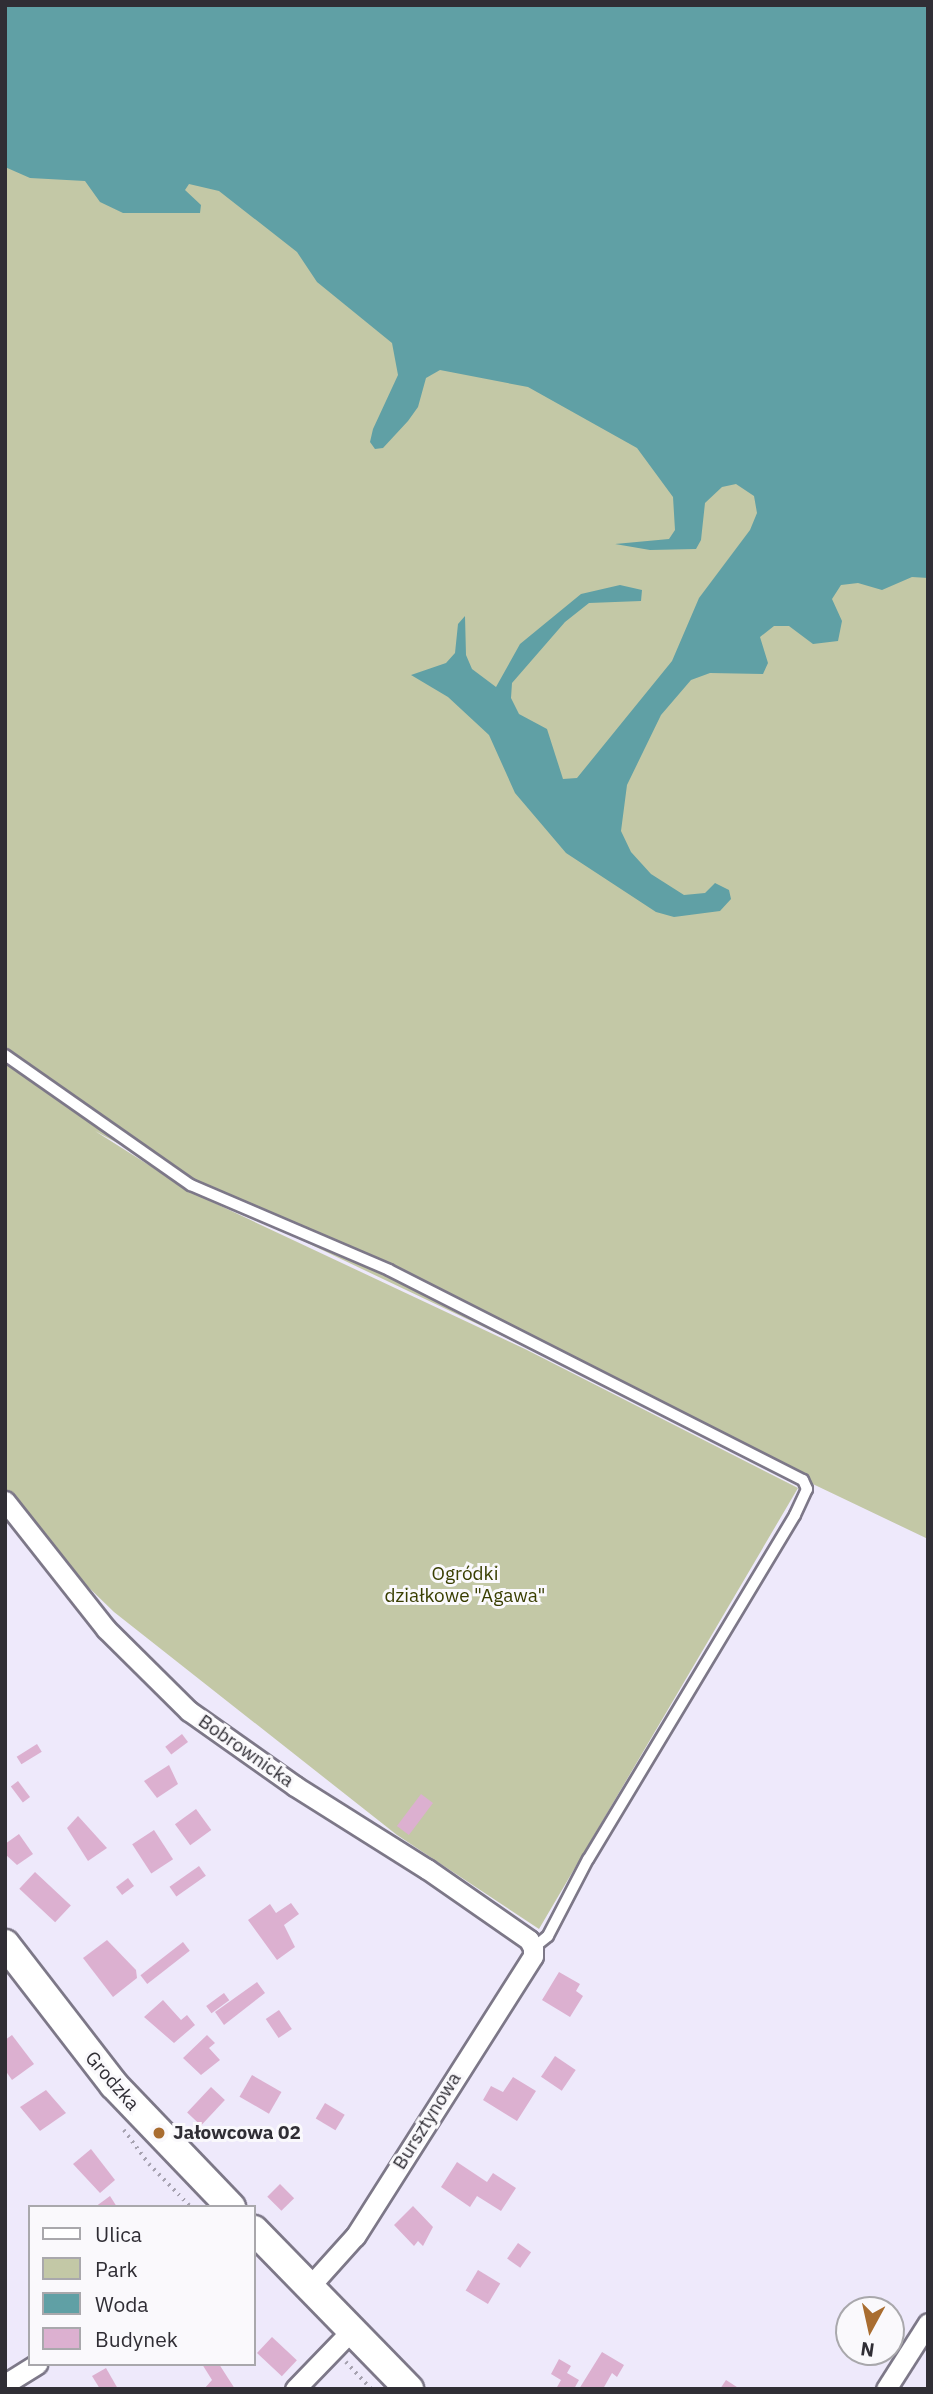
<!DOCTYPE html>
<meta charset="utf-8">
<style>
body{margin:0}
#map{position:relative;width:933px;height:2394px;overflow:hidden;background:#eee9fb;font-family:"IBM Plex Sans",sans-serif}
div>[style]{position:absolute}
[style*='--x']{left:calc(var(--x)*1px);top:calc(var(--y)*1px);width:calc(var(--w)*1px);rotate:calc(var(--a)*1deg)}
.green>*{inset:0;background:#c3c8a6}
.water>*{inset:0;background:#60a0a5}
.building>*{inset:0;background:#dcb0d0;transform-origin:0 0}
.path>*{height:3.5px;margin-top:-1.75px;transform-origin:0;background:repeating-linear-gradient(90deg,#a6a2b0 0 2px,transparent 0 7px)}
.roads{filter:drop-shadow(2px 0 #7d7888) drop-shadow(-2px 0 #7d7888) drop-shadow(0 2px #7d7888) drop-shadow(0 -2px #7d7888)}
.lane>*{height:10px;margin:-5px;padding:0 5px;transform-origin:5px;border-radius:5px;background:#fff}
.street>*{height:19px;margin:-9.5px;padding:0 9.5px;transform-origin:9.5px;border-radius:9.5px;background:#fff}
.secondary>*{height:28px;margin:-14px;padding:0 14px;transform-origin:14px;border-radius:14px;background:#fff}
.dots>*{width:19px;height:19px;translate:-50% -50%;box-sizing:border-box;border:4px solid #faf9fc;border-radius:50%}
span{translate:-50% -50%;white-space:nowrap;text-align:center;line-height:1.15;-webkit-text-stroke:6px #faf9fc;paint-order:stroke}
.park-label{font-size:19px;color:#393e01}
.street-label{font-size:19px;color:#302e35}
.poi-label{font-size:19px;color:#302e35;font-weight:700}
.left{translate:0 -50%;text-align:left}
.frame{position:absolute;inset:0;border:7px solid #302e35;pointer-events:none}
.legend{position:absolute;left:28px;top:2205px;width:228px;height:161px;box-sizing:border-box;background:#faf9fc;border:2px solid #a9a8ac;margin:0;padding:9px 12px;list-style:none;font-size:21px;color:#302e35}
.legend li{display:flex;align-items:center;gap:14px;height:35px}
.legend b{width:35px;border:2px solid #a9a8ac}
.north{position:absolute;left:835px;top:2296px;width:70px;height:70px;box-sizing:border-box;background:#faf9fc;border:2px solid #a9a8ac;border-radius:50%;rotate:188deg;font-size:19px;font-weight:700;line-height:28px;text-align:center;color:#302e35}
.north::after{content:'';display:block;margin:auto;width:24px;height:32px;background:#a96d30;clip-path:polygon(50% 0,100% 100%,50% 72%,0 100%)}
</style>
<div id="map">
<div class="green">
<div style="clip-path:polygon(5px 5px,928px 5px,928px 1539px,276px 1228px,95px 1131px,193px 1193px,527px 1350px,798px 1488px,539px 1929px,397px 1835px,114px 1612px,49px 1549px,5px 1488px)"></div>
</div>
<div class="water">
<div style="clip-path:polygon(5px 5px,928px 5px,928px 578px,912px 577px,882px 590px,858px 583px,841px 585px,832px 599px,842px 621px,838px 641px,813px 644px,789px 626px,774px 626px,760px 637px,768px 663px,763px 674px,710px 673px,691px 680px,661px 715px,627px 785px,621px 831px,631px 852px,651px 874px,684px 895px,705px 893px,715px 883px,729px 890px,731px 899px,720px 911px,674px 917px,656px 912px,566px 853px,515px 793px,489px 735px,448px 697px,411px 675px,446px 663px,455px 653px,458px 624px,465px 616px,466px 655px,472px 669px,496px 687px,520px 644px,581px 594px,620px 585px,642px 590px,641px 601px,589px 603px,565px 622px,512px 683px,511px 698px,519px 714px,547px 729px,563px 779px,577px 778px,672px 661px,699px 598px,750px 530px,757px 513px,754px 496px,736px 484px,722px 487px,705px 503px,701px 540px,696px 549px,650px 550px,615px 544px,669px 539px,675px 530px,673px 497px,637px 448px,528px 387px,440px 370px,426px 378px,418px 407px,408px 421px,383px 448px,375px 449px,370px 442px,373px 429px,398px 375px,392px 343px,317px 282px,297px 252px,219px 191px,189px 184px,185px 190px,201px 205px,200px 213px,123px 213px,100px 202px,85px 181px,30px 178px,5px 167px)"></div>
</div>
<div class="building">
<div style="left:182px;top:1734px;width:10px;height:21px;rotate:53deg"></div>
<div style="left:37px;top:1744px;width:9px;height:24px;rotate:58deg"></div>
<div style="clip-path:polygon(169px 1765px,178px 1784px,157px 1798px,144px 1781px)"></div>
<div style="left:18px;top:1781px;width:20px;height:9px;rotate:53deg"></div>
<div style="left:421px;top:1794px;width:15px;height:40px;rotate:37deg"></div>
<div style="left:196px;top:1809px;width:26px;height:26px;rotate:54deg"></div>
<div style="clip-path:polygon(78px 1816px,107px 1848px,88px 1861px,67px 1828px)"></div>
<div style="left:154px;top:1830px;width:35px;height:26px;rotate:57deg"></div>
<div style="clip-path:polygon(19px 1834px,33px 1854px,17px 1865px,5px 1854px,5px 1844px)"></div>
<div style="left:199px;top:1866px;width:12px;height:36px;rotate:55deg"></div>
<div style="left:35px;top:1872px;width:49px;height:23px;rotate:43deg"></div>
<div style="left:128px;top:1878px;width:10px;height:15px;rotate:53deg"></div>
<div style="clip-path:polygon(291px 1903px,299px 1914px,284px 1925px,295px 1947px,277px 1960px,248px 1920px,270px 1904px,276px 1913px)"></div>
<div style="clip-path:polygon(107px 1940px,136px 1970px,137px 1978px,113px 1997px,83px 1958px)"></div>
<div style="left:183px;top:1942px;width:11px;height:54px;rotate:52deg"></div>
<div style="clip-path:polygon(559px 1972px,580px 1984px,576px 1991px,583px 1996px,570px 2017px,542px 2000px)"></div>
<div style="clip-path:polygon(257px 1982px,265px 1993px,224px 2025px,215px 2012px)"></div>
<div style="left:224px;top:1993px;width:9px;height:22px;rotate:54deg"></div>
<div style="clip-path:polygon(163px 2000px,181px 2020px,187px 2015px,195px 2025px,174px 2043px,144px 2017px)"></div>
<div style="left:279px;top:2010px;width:23px;height:16px;rotate:56deg"></div>
<div style="clip-path:polygon(12px 2035px,34px 2064px,12px 2080px,5px 2070px,5px 2040px)"></div>
<div style="clip-path:polygon(207px 2035px,215px 2043px,209px 2048px,220px 2060px,201px 2075px,183px 2058px)"></div>
<div style="left:555px;top:2056px;width:25px;height:25px;rotate:34deg"></div>
<div style="left:252px;top:2075px;width:34px;height:25px;rotate:30deg"></div>
<div style="clip-path:polygon(513px 2077px,536px 2091px,517px 2121px,483px 2100px,491px 2086px,503px 2092px)"></div>
<div style="left:211px;top:2087px;width:19px;height:35px;rotate:43deg"></div>
<div style="clip-path:polygon(46px 2090px,66px 2113px,40px 2131px,20px 2107px)"></div>
<div style="left:325px;top:2103px;width:23px;height:18px;rotate:31deg"></div>
<div style="clip-path:polygon(91px 2149px,115px 2180px,100px 2193px,73px 2164px)"></div>
<div style="clip-path:polygon(457px 2162px,487px 2182px,493px 2173px,516px 2188px,501px 2211px,477px 2196px,470px 2207px,441px 2187px)"></div>
<div style="left:280px;top:2184px;width:20px;height:18px;rotate:45deg"></div>
<div style="clip-path:polygon(110px 2196px,117px 2207px,95px 2207px)"></div>
<div style="clip-path:polygon(413px 2206px,433px 2227px,423px 2246px,418px 2241px,414px 2246px,394px 2225px)"></div>
<div style="left:518px;top:2243px;width:16px;height:19px;rotate:35deg"></div>
<div style="left:478px;top:2270px;width:26px;height:24px;rotate:31deg"></div>
<div style="left:272px;top:2337px;width:34px;height:22px;rotate:43deg"></div>
<div style="clip-path:polygon(602px 2352px,624px 2365px,617px 2377px,612px 2373px,603px 2389px,579px 2389px)"></div>
<div style="clip-path:polygon(559px 2359px,571px 2366px,567px 2373px,579px 2380px,574px 2389px,556px 2389px,561px 2380px,551px 2374px)"></div>
<div style="clip-path:polygon(202px 2364px,219px 2364px,235px 2389px,204px 2389px,212px 2380px)"></div>
<div style="clip-path:polygon(106px 2368px,118px 2389px,100px 2389px,92px 2376px)"></div>
<div style="clip-path:polygon(726px 2380px,740px 2389px,720px 2389px)"></div>
</div>
<div class="path">
<div style="--x:124;--y:2130;--w:42;--a:53.7"></div>
<div style="--x:149;--y:2164;--w:60;--a:45.7"></div>
<div style="--x:346;--y:2362;--w:37;--a:47"></div>
</div>
<div class="roads">
<div class="lane">
<div style="--x:5;--y:1055;--w:227;--a:35"></div>
<div style="--x:191;--y:1185;--w:215;--a:23.2"></div>
<div style="--x:389;--y:1270;--w:464;--a:26.9"></div>
<div style="--x:803;--y:1480;--w:10;--a:66"></div>
<div style="--x:807;--y:1489;--w:29;--a:115"></div>
<div style="--x:795;--y:1515;--w:401;--a:121"></div>
<div style="--x:588;--y:1859;--w:87;--a:117.5"></div>
<div style="--x:548;--y:1936;--w:19;--a:141"></div>
</div>
<div class="street">
<div style="--x:5;--y:1501;--w:163;--a:51.7"></div>
<div style="--x:106;--y:1629;--w:117;--a:44.7"></div>
<div style="--x:189;--y:1711;--w:130;--a:35.3"></div>
<div style="--x:295;--y:1786;--w:156;--a:32.2"></div>
<div style="--x:427;--y:1869;--w:124;--a:34.8"></div>
<div style="--x:529;--y:1940;--w:9;--a:63"></div>
<div style="--x:533;--y:1948;--w:8;--a:90"></div>
<div style="--x:533;--y:1956;--w:332;--a:122.4"></div>
<div style="--x:355;--y:2236;--w:69;--a:132"></div>
<div style="--x:5;--y:2384;--w:38;--a:-32"></div>
<div style="--x:295;--y:2389;--w:82;--a:-46"></div>
<div style="--x:886;--y:2389;--w:78;--a:-57.5"></div>
</div>
<div class="secondary">
<div style="--x:5;--y:1944;--w:178;--a:52.3"></div>
<div style="--x:114;--y:2085;--w:169;--a:46.2"></div>
<div style="--x:254;--y:2230;--w:222;--a:45.7"></div>
</div>
</div>
<div class="dots">
<div style="left:159px;top:2133px;background:#a96d30"></div>
</div>
<div class="park-label">
<span style="left:465px;top:1585px">Ogródki<br>działkowe "Agawa"</span>
</div>
<div class="street-label">
<span style="left:246px;top:1751px;rotate:35deg">Bobrownicka</span>
<span style="left:112px;top:2081px;rotate:49deg">Grodzka</span>
<span style="left:427px;top:2121px;rotate:-58deg">Bursztynowa</span>
</div>
<div class="poi-label">
<span class="left" style="left:173px;top:2133px">Jałowcowa 02</span>
</div>
<div class="frame"></div>
<ul class="legend">
<li><b style="height:9px;background:#fff"></b>Ulica</li>
<li><b style="height:19px;background:#c3c8a6"></b>Park</li>
<li><b style="height:19px;background:#60a0a5"></b>Woda</li>
<li><b style="height:19px;background:#dcb0d0"></b>Budynek</li>
</ul>
<div class="north">N</div>
</div>
